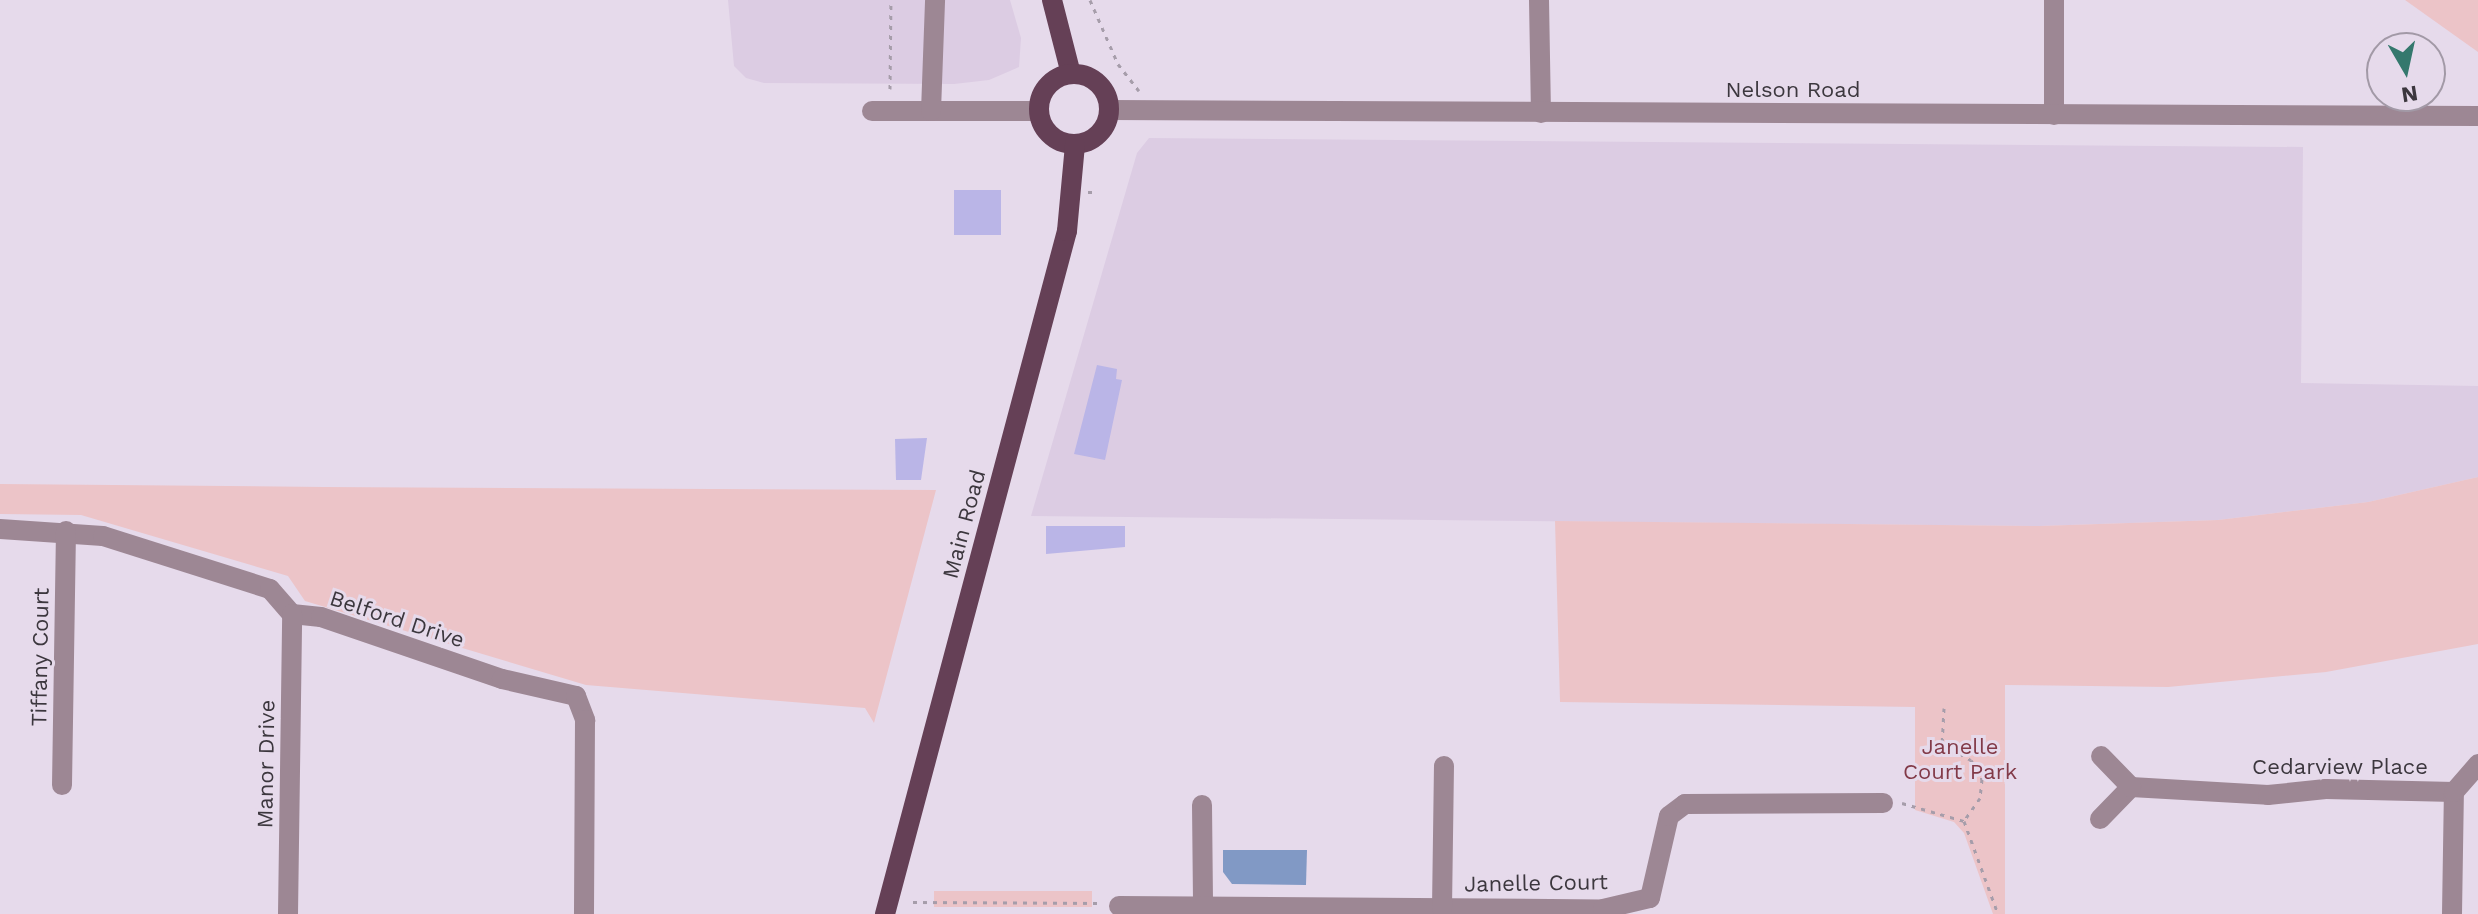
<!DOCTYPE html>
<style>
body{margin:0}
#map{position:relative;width:2478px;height:914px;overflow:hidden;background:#e6daeb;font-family:"Work Sans",sans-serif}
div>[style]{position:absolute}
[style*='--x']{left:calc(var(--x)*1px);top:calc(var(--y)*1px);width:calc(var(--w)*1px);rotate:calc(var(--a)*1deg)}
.built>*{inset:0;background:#dccce3}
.green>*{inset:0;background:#ecc4c8;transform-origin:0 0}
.water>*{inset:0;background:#8199c5}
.building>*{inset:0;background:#bab5e7;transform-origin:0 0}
.path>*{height:3px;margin-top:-1.5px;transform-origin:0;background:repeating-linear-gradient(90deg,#a69daa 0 4px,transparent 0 10px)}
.minor>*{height:20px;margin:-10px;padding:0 10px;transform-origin:10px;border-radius:10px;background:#9d8794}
.major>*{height:20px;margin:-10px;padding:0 10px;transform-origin:10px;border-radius:10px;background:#654056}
.major>.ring{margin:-10px;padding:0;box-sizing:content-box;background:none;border:20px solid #654056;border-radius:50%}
span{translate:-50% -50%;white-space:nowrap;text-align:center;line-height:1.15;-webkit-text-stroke:6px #e6daeb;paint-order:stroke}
.street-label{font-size:22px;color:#3c373e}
.park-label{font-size:22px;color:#823a48}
.north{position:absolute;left:2366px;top:32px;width:80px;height:80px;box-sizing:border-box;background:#e6daeb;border:2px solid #a299a6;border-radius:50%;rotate:171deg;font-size:22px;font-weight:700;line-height:32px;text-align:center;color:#3c373e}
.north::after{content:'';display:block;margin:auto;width:28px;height:36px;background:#34786d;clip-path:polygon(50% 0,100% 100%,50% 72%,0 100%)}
</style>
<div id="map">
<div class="built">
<div style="clip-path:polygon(728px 0,1010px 0,1021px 38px,1019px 67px,989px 80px,954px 84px,764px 83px,746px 78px,734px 66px)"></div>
<div style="clip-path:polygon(1149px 138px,2303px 147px,2301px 383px,2478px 386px,2478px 477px,2368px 502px,2218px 520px,2039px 526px,1031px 516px,1137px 153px)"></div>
</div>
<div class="green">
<div style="clip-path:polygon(2405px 0,2478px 0,2478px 52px)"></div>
<div style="clip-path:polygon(2478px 477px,2478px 644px,2326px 672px,2168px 687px,2005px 685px,2005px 914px,1993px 914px,1964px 833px,1954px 822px,1915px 810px,1915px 707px,1560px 702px,1555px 521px,2039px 526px,2218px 520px,2368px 502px)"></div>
<div style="clip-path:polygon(0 484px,324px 487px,936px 490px,874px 723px,865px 708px,586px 685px,305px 601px,288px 576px,81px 515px,0 514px)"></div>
<div style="left:934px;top:891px;width:158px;height:16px"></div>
</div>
<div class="water">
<div style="clip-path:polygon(1223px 850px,1307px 850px,1306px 885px,1232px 884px,1223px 872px)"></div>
</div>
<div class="building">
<div style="left:1001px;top:190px;width:45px;height:47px;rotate:90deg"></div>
<div style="clip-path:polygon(1097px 365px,1117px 369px,1116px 379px,1122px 380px,1105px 460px,1074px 454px)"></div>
<div style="clip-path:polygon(927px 438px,921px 480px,896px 480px,895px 439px)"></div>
<div style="clip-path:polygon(1046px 526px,1125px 526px,1125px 547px,1046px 554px)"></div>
</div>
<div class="path">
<div style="--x:1090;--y:0;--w:70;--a:66.4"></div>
<div style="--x:1118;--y:64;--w:34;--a:52"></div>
<div style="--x:890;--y:89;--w:89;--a:-89.4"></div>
<div style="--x:1088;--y:192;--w:9;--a:0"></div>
<div style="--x:1944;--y:708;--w:36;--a:93"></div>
<div style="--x:1942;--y:744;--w:33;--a:29"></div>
<div style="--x:1971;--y:760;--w:22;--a:60"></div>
<div style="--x:1982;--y:779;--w:19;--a:96"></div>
<div style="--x:1980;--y:798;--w:28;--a:125"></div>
<div style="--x:1902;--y:803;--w:65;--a:16.2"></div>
<div style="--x:1964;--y:821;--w:99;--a:69.9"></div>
<div style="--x:913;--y:902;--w:186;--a:0.3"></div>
</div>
<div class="minor">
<div style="--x:1539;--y:0;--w:113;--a:89"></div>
<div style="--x:2054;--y:0;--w:115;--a:90"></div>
<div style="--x:1109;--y:110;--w:1369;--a:0.25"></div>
<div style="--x:872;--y:111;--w:166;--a:0"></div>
<div style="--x:931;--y:111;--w:111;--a:-87.9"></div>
<div style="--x:0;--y:529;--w:103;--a:3.9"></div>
<div style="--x:103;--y:536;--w:175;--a:17.6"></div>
<div style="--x:270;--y:589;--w:33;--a:49"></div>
<div style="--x:292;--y:614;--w:29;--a:6"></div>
<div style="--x:321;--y:617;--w:191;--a:18.9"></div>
<div style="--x:502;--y:679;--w:76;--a:12.9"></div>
<div style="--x:576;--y:696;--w:26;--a:69"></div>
<div style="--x:585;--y:720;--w:194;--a:90.3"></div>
<div style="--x:62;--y:785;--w:254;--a:-89.1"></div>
<div style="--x:2131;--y:787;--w:137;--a:3.3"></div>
<div style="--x:2268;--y:795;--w:58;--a:-5.9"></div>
<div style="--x:2326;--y:789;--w:128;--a:1.3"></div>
<div style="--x:1202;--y:805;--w:101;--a:89.4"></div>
<div style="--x:2100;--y:819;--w:45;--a:-45.9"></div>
<div style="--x:2131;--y:787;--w:43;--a:-134.1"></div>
<div style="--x:1119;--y:906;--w:484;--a:0.4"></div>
<div style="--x:1603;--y:909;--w:48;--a:-13.2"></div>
<div style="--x:1650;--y:898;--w:84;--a:-77"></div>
<div style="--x:1669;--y:816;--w:20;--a:-37"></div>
<div style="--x:1685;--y:804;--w:198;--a:-0.3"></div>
<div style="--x:1442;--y:908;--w:142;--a:-89.2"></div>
<div style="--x:288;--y:914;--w:300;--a:-89.2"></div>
<div style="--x:2452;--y:914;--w:122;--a:-89.1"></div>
<div style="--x:2454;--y:792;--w:37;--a:-49"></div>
</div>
<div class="major">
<div style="--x:1052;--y:0;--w:76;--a:75.6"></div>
<div class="ring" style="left:1039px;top:74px;width:50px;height:50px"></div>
<div style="--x:885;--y:914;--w:707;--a:-75.08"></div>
<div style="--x:1067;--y:231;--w:87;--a:-84.7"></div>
</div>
<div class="street-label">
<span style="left:1793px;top:90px">Nelson Road</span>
<span style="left:964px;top:524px;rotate:-75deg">Main Road</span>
<span style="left:397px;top:619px;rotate:18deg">Belford Drive</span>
<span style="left:40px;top:657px;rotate:-89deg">Tiffany Court</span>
<span style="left:266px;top:764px;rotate:-89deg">Manor Drive</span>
<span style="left:2340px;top:767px">Cedarview Place</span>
<span style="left:1536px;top:883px;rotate:-1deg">Janelle Court</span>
</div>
<div class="park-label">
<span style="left:1960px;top:759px">Janelle<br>Court Park</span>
</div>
<div class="north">N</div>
</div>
